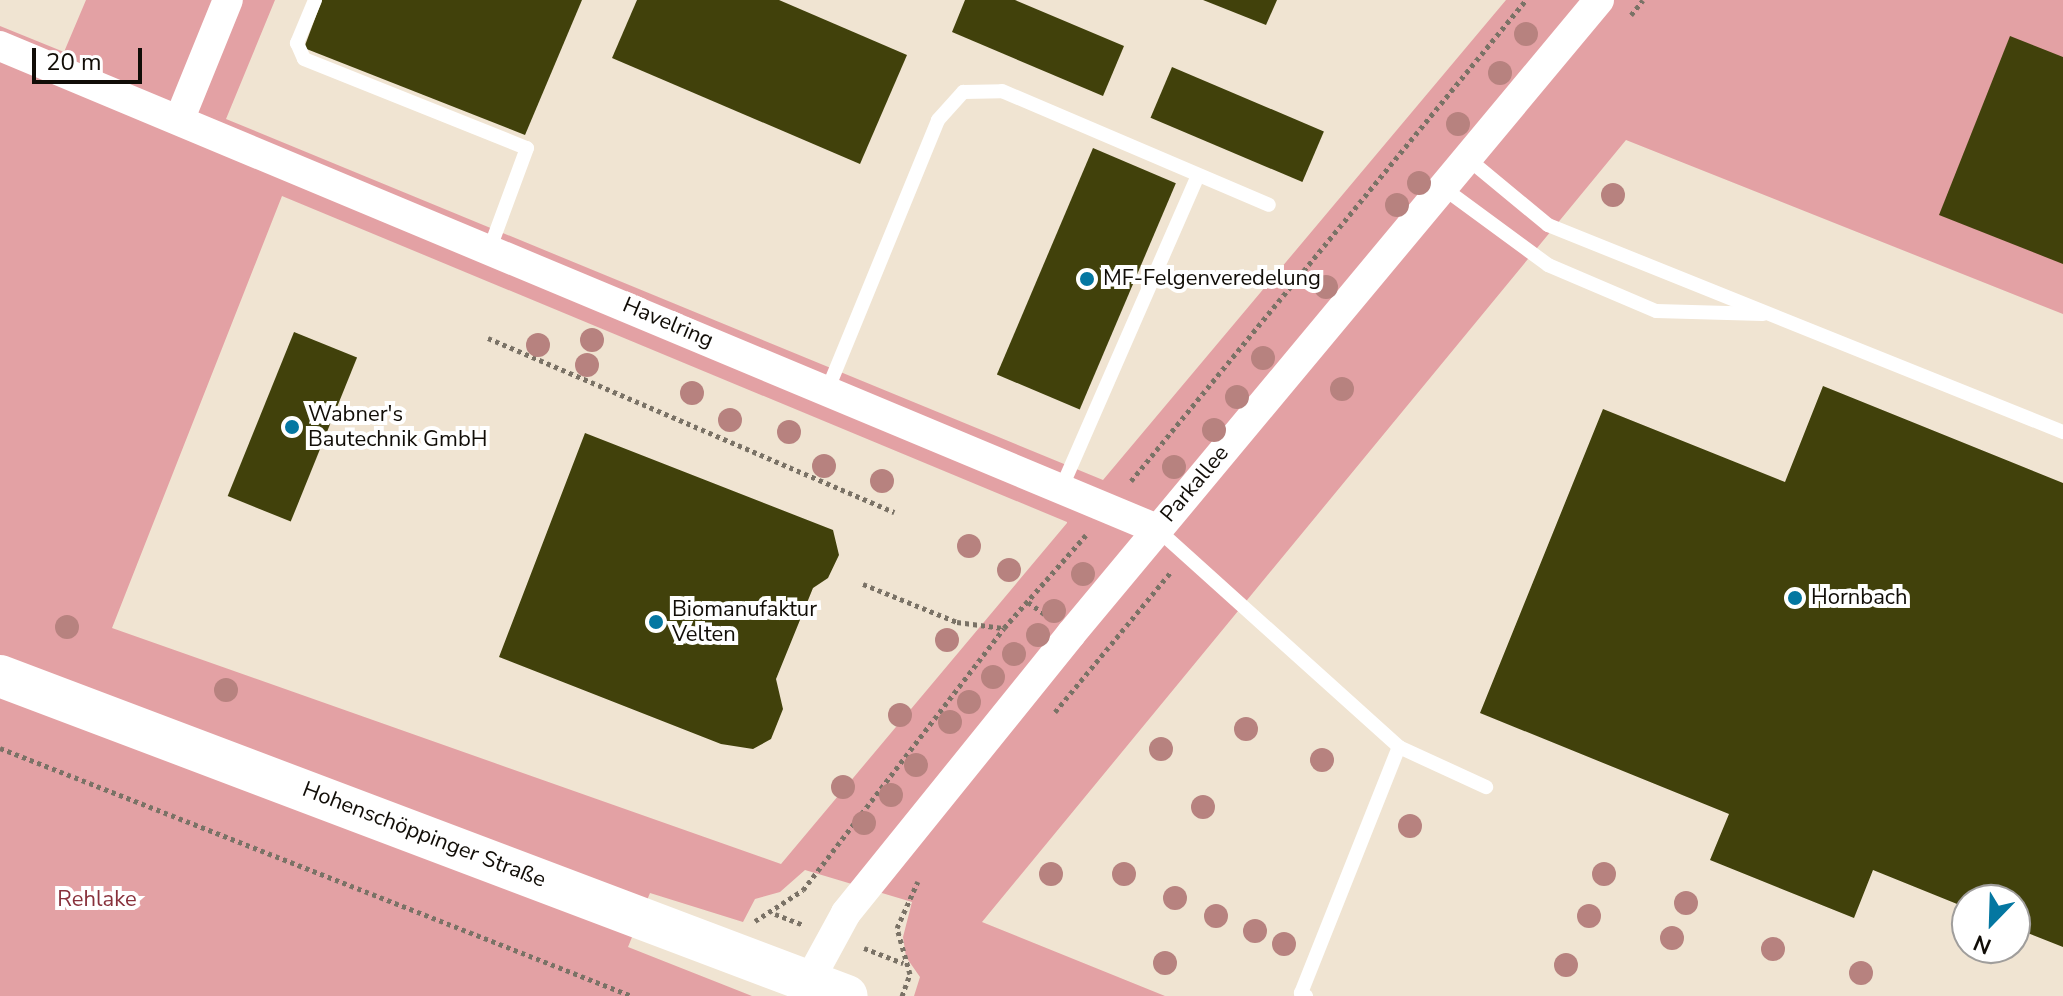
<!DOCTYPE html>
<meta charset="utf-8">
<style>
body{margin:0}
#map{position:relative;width:2063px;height:996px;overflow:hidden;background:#f0e4d2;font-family:"Nunito Sans",sans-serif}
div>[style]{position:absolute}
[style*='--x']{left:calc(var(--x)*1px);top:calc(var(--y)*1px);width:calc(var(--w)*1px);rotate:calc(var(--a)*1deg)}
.green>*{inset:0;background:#e3a1a4}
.building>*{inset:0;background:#41410b;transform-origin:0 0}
.path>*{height:5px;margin-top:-2.5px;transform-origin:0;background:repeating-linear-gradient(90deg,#7a7266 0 4px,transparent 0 8px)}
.lane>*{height:14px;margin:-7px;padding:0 7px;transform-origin:7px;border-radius:7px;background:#fff}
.street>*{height:30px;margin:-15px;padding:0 15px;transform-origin:15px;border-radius:15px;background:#fff}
.secondary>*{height:42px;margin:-21px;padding:0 21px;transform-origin:21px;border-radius:21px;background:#fff}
.trees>*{width:24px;height:24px;margin:-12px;border-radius:50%;background:#b7827f}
.dots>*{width:22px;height:22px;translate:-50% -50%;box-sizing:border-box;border:4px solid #fff;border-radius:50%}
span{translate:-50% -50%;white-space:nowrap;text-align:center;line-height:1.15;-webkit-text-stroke:8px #fff;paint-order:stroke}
.poi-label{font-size:22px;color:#110d07}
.left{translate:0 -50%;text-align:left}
.street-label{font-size:22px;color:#110d07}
.park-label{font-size:22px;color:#88313b}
.north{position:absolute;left:1951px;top:884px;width:80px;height:80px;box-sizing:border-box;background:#fff;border:2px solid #a09e9c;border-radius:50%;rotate:203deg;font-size:22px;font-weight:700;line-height:32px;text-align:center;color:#110d07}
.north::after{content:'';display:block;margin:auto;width:28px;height:36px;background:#0477a1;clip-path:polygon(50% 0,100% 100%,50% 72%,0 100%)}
.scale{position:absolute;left:32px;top:48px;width:110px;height:36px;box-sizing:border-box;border:4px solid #110d07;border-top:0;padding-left:10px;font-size:24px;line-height:28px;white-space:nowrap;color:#110d07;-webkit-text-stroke:6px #fff;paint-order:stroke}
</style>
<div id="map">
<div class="green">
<div style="clip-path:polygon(evenodd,86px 0,275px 0,226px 119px,1103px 480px,1506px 0,2063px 0,2063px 314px,1626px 140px,982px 922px,1165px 996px,914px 996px,920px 977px,906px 957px,903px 937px,912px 902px,805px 870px,780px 892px,755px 899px,743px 922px,650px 893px,628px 947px,752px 996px,0 996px,0 26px,64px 52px,86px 0,282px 196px,1067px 522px,1067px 523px,781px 864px,112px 628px,282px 196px)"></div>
</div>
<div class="building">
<div style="clip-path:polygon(322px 0,582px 0,525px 135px,304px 48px)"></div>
<div style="clip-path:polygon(637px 0,779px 0,907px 55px,860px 164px,612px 58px)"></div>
<div style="clip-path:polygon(965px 0,1015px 0,1124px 46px,1103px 96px,952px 32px)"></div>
<div style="clip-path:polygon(1203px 0,1277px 0,1266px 25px)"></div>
<div style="clip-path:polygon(2010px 36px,2063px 57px,2063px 264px,1939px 215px)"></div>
<div style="left:1172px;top:67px;width:165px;height:55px;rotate:23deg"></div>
<div style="left:1093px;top:148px;width:90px;height:246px;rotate:23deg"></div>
<div style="left:294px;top:332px;width:68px;height:177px;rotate:22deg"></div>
<div style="clip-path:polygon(1823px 386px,2063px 483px,2063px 947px,2015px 928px,2015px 900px,1967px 900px,1967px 908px,1873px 870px,1854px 918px,1710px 860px,1729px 814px,1480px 713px,1603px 409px,1785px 482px)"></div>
<div style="clip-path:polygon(585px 433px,833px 530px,839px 555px,828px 578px,813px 588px,776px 679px,783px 709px,771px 739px,753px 749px,721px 744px,499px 657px)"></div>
</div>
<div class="path">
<div style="--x:1631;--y:15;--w:19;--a:-51"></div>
<div style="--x:488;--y:338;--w:442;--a:23.2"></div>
<div style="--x:1131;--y:481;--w:622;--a:-50.61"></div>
<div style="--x:863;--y:584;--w:101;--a:22"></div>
<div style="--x:957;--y:622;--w:46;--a:7.4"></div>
<div style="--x:1028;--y:602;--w:22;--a:36"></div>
<div style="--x:1055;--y:712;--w:182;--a:-50.4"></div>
<div style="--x:0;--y:748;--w:679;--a:21.43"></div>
<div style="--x:775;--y:914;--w:30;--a:21"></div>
<div style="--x:755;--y:921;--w:57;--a:-32.9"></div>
<div style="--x:803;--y:890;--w:330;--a:-52.5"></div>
<div style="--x:1004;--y:628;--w:124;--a:-48.6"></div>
<div style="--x:864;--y:948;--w:42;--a:21"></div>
<div style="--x:902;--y:996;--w:23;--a:-70"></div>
<div style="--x:910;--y:974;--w:48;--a:-105.8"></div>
<div style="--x:897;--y:928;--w:51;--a:-65.9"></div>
</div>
<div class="lane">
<div style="--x:315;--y:0;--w:47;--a:112.7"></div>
<div style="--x:297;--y:43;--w:17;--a:66"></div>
<div style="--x:304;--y:59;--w:240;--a:21.8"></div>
<div style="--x:527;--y:148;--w:107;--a:110.3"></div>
<div style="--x:1467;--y:158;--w:105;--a:39.6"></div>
<div style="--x:1548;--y:225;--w:555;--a:21.9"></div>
<div style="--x:1442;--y:187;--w:132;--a:36.3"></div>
<div style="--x:1548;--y:265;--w:117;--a:23.1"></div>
<div style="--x:1656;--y:311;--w:107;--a:1.6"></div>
<div style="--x:827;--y:391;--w:293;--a:-67.7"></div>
<div style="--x:938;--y:120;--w:38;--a:-48"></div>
<div style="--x:963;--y:92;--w:39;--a:-1"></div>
<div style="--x:1002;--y:91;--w:290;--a:23.1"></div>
<div style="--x:1061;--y:489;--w:342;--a:-66.4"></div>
<div style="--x:1157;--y:529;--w:326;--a:42"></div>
<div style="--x:1399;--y:747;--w:96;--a:24.7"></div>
<div style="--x:1306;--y:996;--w:6;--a:-149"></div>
<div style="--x:1301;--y:993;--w:265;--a:-68.3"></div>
</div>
<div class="street">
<div style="--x:0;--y:46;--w:1254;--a:22.66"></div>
<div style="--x:180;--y:118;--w:127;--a:-67.9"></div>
<div style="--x:809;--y:981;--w:77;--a:-61.4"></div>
<div style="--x:846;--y:913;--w:358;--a:-51.1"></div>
<div style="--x:1071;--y:634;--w:825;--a:-50.21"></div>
</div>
<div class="secondary">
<div style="--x:0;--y:676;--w:905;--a:20.7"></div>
</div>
<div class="trees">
<div style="left:1526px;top:34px"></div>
<div style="left:1500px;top:73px"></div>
<div style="left:1458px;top:124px"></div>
<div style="left:1419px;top:183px"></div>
<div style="left:1613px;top:195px"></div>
<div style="left:1397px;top:205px"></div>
<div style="left:1326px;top:287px"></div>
<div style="left:592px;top:340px"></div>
<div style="left:538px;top:345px"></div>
<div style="left:1263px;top:358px"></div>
<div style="left:587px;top:365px"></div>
<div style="left:1342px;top:389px"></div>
<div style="left:692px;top:393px"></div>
<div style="left:1237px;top:397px"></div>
<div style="left:730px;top:420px"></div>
<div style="left:1214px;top:430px"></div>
<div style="left:789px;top:432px"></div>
<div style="left:824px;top:466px"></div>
<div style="left:1174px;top:467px"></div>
<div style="left:882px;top:481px"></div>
<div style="left:969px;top:546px"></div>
<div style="left:1009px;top:570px"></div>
<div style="left:1083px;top:574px"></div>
<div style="left:1054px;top:611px"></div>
<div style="left:67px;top:627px"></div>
<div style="left:1038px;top:635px"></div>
<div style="left:947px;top:640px"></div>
<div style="left:1014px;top:654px"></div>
<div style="left:993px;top:677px"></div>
<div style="left:226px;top:690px"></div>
<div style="left:969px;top:702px"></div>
<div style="left:900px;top:715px"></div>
<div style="left:950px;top:722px"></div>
<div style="left:1246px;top:729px"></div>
<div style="left:1161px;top:749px"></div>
<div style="left:1322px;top:760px"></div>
<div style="left:916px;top:765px"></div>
<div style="left:843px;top:787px"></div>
<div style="left:891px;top:795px"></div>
<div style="left:1203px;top:807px"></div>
<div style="left:864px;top:823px"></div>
<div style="left:1410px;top:826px"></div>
<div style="left:1051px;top:874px"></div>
<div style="left:1124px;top:874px"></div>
<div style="left:1604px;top:874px"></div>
<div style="left:1175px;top:898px"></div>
<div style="left:1686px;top:903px"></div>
<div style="left:1216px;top:916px"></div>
<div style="left:1589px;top:916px"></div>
<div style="left:1255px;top:931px"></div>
<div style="left:1672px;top:938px"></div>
<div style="left:1284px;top:944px"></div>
<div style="left:1773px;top:949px"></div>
<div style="left:1165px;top:963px"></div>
<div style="left:1566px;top:965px"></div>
<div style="left:1861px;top:973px"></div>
</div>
<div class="dots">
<div style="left:1087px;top:279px;background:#0477a1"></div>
<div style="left:292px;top:427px;background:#0477a1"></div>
<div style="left:1795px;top:598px;background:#0477a1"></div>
<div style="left:656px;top:622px;background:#0477a1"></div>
</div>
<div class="poi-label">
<span class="left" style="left:1103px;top:279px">MF-Felgenveredelung</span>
<span class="left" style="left:308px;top:427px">Wabner's<br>Bautechnik GmbH</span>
<span class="left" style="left:1811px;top:598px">Hornbach</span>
<span class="left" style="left:672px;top:622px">Biomanufaktur<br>Velten</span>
</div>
<div class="street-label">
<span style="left:668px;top:323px;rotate:23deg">Havelring</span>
<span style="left:1195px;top:484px;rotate:-50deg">Parkallee</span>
<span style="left:424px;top:835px;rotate:21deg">Hohenschöppinger Straße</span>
</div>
<div class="park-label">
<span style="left:97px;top:900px">Rehlake</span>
</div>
<div class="north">N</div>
<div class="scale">20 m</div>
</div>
